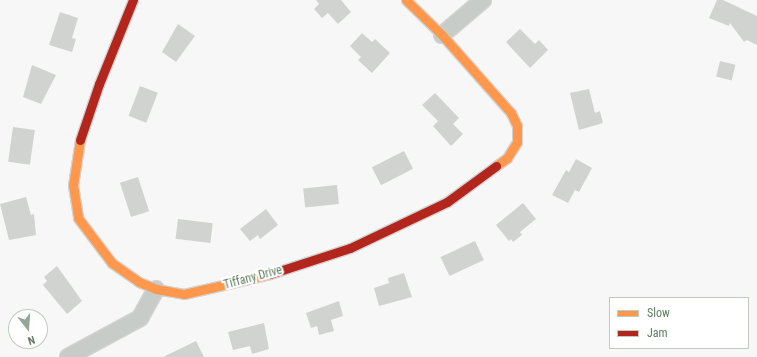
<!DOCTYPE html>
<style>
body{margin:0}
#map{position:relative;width:757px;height:357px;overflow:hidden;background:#f8f7f7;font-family:"Roboto Condensed",sans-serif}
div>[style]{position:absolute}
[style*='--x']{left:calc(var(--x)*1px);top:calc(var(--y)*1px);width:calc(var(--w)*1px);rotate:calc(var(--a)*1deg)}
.building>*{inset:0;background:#d0d3d0;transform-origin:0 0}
.roads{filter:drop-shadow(1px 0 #d3d4d2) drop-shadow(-1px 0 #d3d4d2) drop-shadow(0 1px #d3d4d2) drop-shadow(0 -1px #d3d4d2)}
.street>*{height:16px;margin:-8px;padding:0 8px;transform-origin:8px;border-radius:8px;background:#c8ccc9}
.slow>*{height:9px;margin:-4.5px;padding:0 4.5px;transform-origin:4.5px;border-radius:4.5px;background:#ff974d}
.jam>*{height:9px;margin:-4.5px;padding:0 4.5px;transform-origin:4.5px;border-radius:4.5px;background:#b3261e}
span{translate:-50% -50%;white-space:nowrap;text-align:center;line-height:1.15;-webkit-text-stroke:4px #fff;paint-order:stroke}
.street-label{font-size:12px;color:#5e7c60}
.legend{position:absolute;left:609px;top:297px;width:140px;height:52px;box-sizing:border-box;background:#fff;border:1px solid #bfcbbf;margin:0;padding:5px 7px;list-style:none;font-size:12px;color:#5e7c60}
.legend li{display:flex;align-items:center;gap:8px;height:20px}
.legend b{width:20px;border:1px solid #bfcbbf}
.north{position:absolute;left:8px;top:309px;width:40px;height:40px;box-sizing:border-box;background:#fff;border:1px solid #bfcbbf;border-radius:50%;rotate:163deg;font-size:11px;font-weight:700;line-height:16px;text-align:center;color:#5e7c60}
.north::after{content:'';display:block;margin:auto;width:14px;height:18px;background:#94a795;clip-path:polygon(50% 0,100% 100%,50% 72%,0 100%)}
</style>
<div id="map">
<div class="building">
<div style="clip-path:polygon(316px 0,341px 0,351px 12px,338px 24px,328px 13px,322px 18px,314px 9px,319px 4px)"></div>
<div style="clip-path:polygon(717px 0,723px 0,757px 16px,757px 45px,747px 40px,744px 42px,730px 23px,729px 26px,709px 18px)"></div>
<div style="clip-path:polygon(60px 12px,78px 18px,72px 38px,76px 39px,72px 52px,49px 45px)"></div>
<div style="clip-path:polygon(178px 24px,195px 36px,176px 62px,162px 52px)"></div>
<div style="clip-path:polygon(520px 29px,535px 44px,539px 40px,548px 50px,530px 68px,506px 42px)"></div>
<div style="clip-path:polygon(362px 33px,372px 42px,375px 39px,390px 53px,372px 73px,358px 60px,361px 57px,350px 46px)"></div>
<div style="left:720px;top:61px;width:16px;height:16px;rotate:14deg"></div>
<div style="clip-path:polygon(32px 65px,56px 75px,41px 104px,23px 97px)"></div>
<div style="left:140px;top:86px;width:19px;height:32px;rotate:21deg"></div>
<div style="clip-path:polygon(589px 89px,595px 113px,600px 111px,603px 123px,579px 130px,570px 93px)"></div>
<div style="clip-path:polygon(435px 93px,459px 118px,453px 124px,463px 134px,451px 146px,433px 126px,438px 121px,422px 105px)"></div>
<div style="left:13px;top:127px;width:22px;height:35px;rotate:8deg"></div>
<div style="left:404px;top:151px;width:20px;height:36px;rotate:63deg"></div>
<div style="clip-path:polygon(576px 159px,592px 168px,579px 192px,575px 190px,568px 203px,552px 195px,566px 170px,569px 172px)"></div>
<div style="left:138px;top:177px;width:36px;height:19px;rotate:72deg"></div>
<div style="left:337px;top:185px;width:19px;height:34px;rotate:84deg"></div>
<div style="clip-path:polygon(26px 197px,31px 215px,34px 214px,36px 235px,9px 240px,0 204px)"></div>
<div style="clip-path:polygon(523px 203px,536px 219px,520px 232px,522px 235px,513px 242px,511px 239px,509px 241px,496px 225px)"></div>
<div style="clip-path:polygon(266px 209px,278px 225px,260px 239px,258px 235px,250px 241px,240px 229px)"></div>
<div style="left:178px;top:219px;width:35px;height:20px;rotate:7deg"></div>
<div style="left:475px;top:241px;width:21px;height:38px;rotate:65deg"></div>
<div style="clip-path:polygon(57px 266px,82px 301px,67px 314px,43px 285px,47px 281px,44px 277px)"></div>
<div style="clip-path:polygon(404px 273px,412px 297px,379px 306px,374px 288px,389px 283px,388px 278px)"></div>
<div style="clip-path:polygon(339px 301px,343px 316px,331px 320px,334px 331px,319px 335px,317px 326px,311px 328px,306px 313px)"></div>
<div style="clip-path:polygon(264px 323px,269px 349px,252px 354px,250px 346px,233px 350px,228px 332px)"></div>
<div style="clip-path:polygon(196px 341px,204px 357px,163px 357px)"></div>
</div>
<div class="roads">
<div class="street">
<div style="--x:442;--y:35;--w:54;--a:-40.5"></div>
<div style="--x:68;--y:357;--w:82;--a:-28.4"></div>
<div style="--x:140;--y:318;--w:33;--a:-61"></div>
</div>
<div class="slow">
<div style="--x:406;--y:0;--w:50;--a:44.2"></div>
<div style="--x:442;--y:35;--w:104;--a:48.5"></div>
<div style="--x:511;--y:113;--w:14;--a:65"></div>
<div style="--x:517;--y:126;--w:16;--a:90"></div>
<div style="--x:517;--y:142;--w:19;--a:122"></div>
<div style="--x:507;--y:158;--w:14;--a:144"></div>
<div style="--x:80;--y:140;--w:46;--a:98.8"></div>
<div style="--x:73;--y:185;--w:33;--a:81"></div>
<div style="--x:78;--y:218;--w:56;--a:52.9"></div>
<div style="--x:112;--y:263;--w:33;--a:35"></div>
<div style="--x:139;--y:282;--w:18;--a:22"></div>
<div style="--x:156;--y:289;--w:28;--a:10"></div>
<div style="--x:184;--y:294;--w:88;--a:-13.1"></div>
</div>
<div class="jam">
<div style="--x:80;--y:140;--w:59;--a:-71.3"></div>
<div style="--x:99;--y:84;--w:91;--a:-68"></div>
<div style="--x:270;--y:274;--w:84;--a:-18"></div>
<div style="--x:350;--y:248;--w:107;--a:-25.4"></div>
<div style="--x:447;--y:202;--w:61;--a:-36.3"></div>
</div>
</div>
<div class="street-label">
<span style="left:253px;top:278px;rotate:-15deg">Tiffany Drive</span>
</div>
<ul class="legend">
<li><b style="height:5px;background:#ff974d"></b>Slow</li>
<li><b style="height:5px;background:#b3261e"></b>Jam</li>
</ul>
<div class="north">N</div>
</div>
